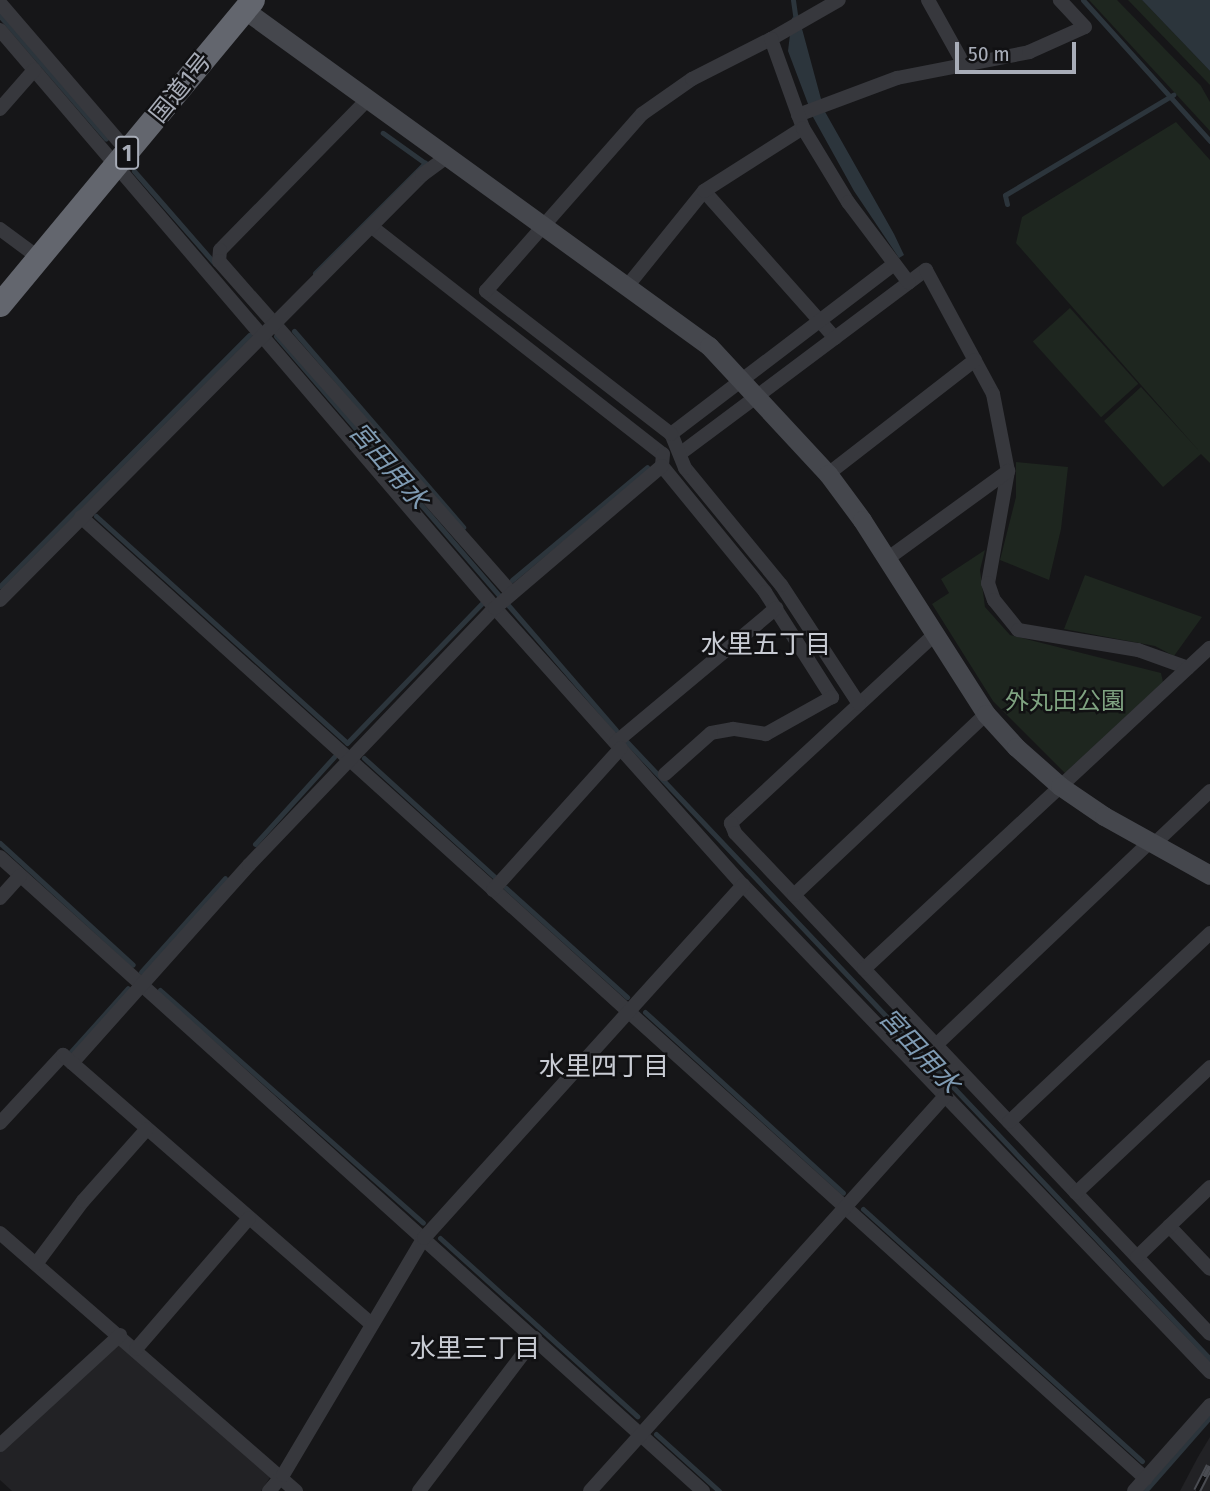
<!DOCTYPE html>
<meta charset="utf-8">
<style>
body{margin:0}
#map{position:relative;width:1210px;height:1491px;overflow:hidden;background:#161618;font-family:"Fira Sans Condensed","Noto Sans JP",sans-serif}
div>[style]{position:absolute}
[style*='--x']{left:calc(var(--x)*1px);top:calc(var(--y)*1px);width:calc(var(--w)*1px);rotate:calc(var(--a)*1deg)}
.built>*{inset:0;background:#222225}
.green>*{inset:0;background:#1e261f;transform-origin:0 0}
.water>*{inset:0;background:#2c353c}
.stream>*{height:5px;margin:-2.5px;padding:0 2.5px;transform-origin:2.5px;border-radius:2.5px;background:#2c353c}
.street>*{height:14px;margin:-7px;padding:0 7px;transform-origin:7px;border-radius:7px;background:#37383d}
.secondary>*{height:19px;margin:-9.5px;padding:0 9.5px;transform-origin:9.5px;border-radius:9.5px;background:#45474d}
.highway>*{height:24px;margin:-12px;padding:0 12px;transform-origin:12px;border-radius:12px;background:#63666e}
.rail>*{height:8px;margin-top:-4px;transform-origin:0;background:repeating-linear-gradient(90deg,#111113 0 16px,#4a4c52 0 32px);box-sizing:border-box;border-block:2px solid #4a4c52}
span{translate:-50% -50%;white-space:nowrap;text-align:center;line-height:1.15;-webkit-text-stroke:5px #111113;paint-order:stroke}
.shield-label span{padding:2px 5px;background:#111113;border:2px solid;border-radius:5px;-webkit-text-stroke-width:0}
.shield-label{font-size:23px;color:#a8adb8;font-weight:700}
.street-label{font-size:24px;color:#a8adb8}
.park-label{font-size:24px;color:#7fa381}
.water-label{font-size:26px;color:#7f9bb3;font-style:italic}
.neighbourhood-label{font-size:26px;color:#c9ccd4}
.scale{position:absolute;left:955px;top:42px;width:121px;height:32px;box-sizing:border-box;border:4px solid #a8adb8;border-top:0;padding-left:9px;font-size:21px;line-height:24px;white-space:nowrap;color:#a8adb8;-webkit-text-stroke:5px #111113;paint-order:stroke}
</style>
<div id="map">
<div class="built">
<div style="clip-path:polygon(116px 1341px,273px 1473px,261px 1491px,12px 1491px,0 1480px,0 1450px)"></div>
<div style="clip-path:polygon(1210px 1437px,1210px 1491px,1180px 1491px,1198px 1457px)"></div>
</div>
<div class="green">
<div style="clip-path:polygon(1089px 0,1117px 0,1201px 86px,1210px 102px,1210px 131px)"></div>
<div style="clip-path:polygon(1128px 0,1142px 0,1210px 71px,1210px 85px)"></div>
<div style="clip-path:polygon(1176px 122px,1210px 160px,1210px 463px,1201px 454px,1163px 487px,1104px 421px,1141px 387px,1200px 452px,1016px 243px,1022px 217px)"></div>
<div style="left:1070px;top:308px;width:102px;height:50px;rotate:48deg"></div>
<div style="clip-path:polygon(1016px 462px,1068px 467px,1061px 529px,1049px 580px,1000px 560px,1016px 497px)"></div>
<div style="clip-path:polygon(985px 550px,980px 570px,985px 607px,1010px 635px,1161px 673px,1163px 682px,1065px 773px,993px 701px,932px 604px,949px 593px,941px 579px)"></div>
<div style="clip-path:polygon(1085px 575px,1202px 617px,1174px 656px,1155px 646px,1064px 629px)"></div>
</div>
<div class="water">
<div style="clip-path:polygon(1142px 0,1210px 0,1210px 71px)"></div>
<div style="clip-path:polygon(798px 14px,824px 110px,894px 234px,904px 255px,899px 258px,854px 191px,813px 117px,788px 51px,792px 18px)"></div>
</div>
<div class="stream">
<div style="--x:793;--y:0;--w:21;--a:82"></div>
<div style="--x:1083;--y:0;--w:190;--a:48"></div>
<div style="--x:0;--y:16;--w:162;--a:49.2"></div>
<div style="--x:134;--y:171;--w:123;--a:48.9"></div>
<div style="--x:1007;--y:204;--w:9;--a:-103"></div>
<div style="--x:1005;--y:195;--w:196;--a:-30.8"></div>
<div style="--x:315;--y:273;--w:156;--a:-45"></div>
<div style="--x:425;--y:163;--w:52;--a:-144.5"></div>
<div style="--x:294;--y:331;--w:259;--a:49.2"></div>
<div style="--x:276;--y:336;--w:342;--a:49.3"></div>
<div style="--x:96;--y:516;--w:338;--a:42.1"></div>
<div style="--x:347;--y:743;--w:196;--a:-46"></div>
<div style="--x:512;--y:580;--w:176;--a:-39.9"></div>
<div style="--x:0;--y:586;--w:354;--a:-45.2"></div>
<div style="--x:508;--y:605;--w:165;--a:49.2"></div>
<div style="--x:627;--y:742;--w:849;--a:46.62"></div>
<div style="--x:364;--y:758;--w:178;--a:42.3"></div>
<div style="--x:0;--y:843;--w:180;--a:42.5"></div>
<div style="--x:255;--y:844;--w:118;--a:-47.8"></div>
<div style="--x:506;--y:888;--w:163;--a:42"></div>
<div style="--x:141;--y:972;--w:126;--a:-48.2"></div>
<div style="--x:160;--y:990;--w:351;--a:41.5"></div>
<div style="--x:645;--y:1012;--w:268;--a:42.4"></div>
<div style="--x:67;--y:1056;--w:91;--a:-48.1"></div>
<div style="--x:863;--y:1209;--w:376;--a:42.1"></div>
<div style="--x:440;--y:1238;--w:266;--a:42.1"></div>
<div style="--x:656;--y:1434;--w:85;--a:42.1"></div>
<div style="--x:1145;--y:1491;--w:98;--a:-48.7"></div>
</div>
<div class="street">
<div style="--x:928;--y:0;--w:72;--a:60.9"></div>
<div style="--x:0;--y:3;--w:196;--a:49.3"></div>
<div style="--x:0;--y:30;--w:761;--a:49.42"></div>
<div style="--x:495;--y:608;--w:372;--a:48.2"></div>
<div style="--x:743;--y:885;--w:675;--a:46.2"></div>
<div style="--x:771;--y:39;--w:78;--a:-29.8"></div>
<div style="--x:368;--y:99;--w:211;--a:134.4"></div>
<div style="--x:220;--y:250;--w:11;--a:95"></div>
<div style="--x:219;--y:261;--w:443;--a:48.6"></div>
<div style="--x:0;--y:109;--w:52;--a:-48.9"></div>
<div style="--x:798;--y:115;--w:106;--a:-20.5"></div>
<div style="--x:897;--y:78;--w:135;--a:-11.1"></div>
<div style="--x:1029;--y:52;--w:61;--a:-24.1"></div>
<div style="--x:1085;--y:27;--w:37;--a:-133"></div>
<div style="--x:704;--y:191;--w:197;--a:48.3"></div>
<div style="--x:372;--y:227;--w:369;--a:38"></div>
<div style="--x:663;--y:454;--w:12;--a:95"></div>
<div style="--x:662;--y:466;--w:163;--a:50.7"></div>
<div style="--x:765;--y:592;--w:125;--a:57.5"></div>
<div style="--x:832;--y:697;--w:76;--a:150.7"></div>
<div style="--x:766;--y:734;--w:33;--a:-171"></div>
<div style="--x:733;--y:729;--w:22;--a:170"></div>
<div style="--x:711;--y:733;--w:62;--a:138.3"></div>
<div style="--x:0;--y:229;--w:49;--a:36.6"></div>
<div style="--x:629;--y:284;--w:119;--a:-51.1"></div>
<div style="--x:704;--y:191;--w:117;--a:-32.5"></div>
<div style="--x:671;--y:434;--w:279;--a:-37.3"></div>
<div style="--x:681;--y:453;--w:306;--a:-36.8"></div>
<div style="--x:926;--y:270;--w:141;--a:61.6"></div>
<div style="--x:993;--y:394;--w:78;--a:79"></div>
<div style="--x:1008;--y:471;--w:114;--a:100.1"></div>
<div style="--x:988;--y:583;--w:18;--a:71"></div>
<div style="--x:994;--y:600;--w:38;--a:51"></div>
<div style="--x:1018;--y:630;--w:122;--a:9.5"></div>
<div style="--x:1138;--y:650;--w:53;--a:19.8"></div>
<div style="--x:828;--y:474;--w:186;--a:-37.8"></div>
<div style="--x:81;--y:517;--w:1435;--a:42.09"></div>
<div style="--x:887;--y:559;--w:150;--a:-36"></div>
<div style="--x:0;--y:600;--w:599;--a:-45.2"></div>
<div style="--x:422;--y:175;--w:32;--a:-36"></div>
<div style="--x:934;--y:635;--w:277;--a:137.2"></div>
<div style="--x:731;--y:823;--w:11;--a:68"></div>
<div style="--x:735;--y:833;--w:690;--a:46.53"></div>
<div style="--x:859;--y:704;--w:142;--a:-123.2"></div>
<div style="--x:781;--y:585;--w:151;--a:-129.4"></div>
<div style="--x:685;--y:468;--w:37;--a:-112"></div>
<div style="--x:671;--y:434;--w:234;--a:-142.3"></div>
<div style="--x:486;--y:291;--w:236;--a:-48.6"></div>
<div style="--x:642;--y:114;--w:61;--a:-35"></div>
<div style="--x:692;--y:79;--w:89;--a:-26.9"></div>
<div style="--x:771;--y:39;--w:95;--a:70.2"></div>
<div style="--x:803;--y:128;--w:87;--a:58.7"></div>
<div style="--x:848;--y:202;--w:101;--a:53"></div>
<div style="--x:616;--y:742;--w:209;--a:-39.9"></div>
<div style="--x:1154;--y:844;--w:77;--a:-43.4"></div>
<div style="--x:0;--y:857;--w:947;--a:42.05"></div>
<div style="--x:493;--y:890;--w:191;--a:-48"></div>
<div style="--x:794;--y:895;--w:264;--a:-43.3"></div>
<div style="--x:0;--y:898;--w:30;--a:-48"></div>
<div style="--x:864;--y:969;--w:472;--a:-42.9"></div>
<div style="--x:936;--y:1045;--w:295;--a:-43.5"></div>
<div style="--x:72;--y:1063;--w:266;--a:-48.2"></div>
<div style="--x:249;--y:865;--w:356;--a:-46.3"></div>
<div style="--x:495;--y:608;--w:219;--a:-40.4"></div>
<div style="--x:1009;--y:1122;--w:276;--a:-43.2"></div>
<div style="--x:0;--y:1123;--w:93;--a:-47.2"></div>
<div style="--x:63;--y:1055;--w:409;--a:41.1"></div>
<div style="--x:1076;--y:1193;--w:184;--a:-43.2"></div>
<div style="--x:1169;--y:1226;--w:59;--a:46.4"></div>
<div style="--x:0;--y:1233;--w:393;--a:41.1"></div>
<div style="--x:1137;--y:1257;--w:101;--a:-43.8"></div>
<div style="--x:36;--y:1264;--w:79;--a:-53.3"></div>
<div style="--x:83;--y:1201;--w:96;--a:-48.4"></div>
<div style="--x:136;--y:1349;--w:173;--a:-49.2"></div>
<div style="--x:0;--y:1445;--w:163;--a:-42.5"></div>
<div style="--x:269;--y:1491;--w:21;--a:-49"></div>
<div style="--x:283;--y:1475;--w:276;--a:-59.3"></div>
<div style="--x:424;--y:1238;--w:476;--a:-47.9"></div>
<div style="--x:419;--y:1491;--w:192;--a:-52.8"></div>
<div style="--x:590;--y:1491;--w:531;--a:-48.05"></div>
<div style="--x:1134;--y:1491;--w:115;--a:-48.5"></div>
</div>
<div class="secondary">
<div style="--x:245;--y:10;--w:573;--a:35.91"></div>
<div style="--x:709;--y:346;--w:175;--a:47.1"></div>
<div style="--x:828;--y:474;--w:57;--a:53.5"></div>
<div style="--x:862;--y:520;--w:230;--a:57.4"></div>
<div style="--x:986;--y:714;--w:45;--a:47.7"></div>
<div style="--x:1016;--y:747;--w:59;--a:41.6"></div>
<div style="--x:1060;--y:786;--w:53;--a:34.3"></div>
<div style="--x:1104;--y:816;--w:121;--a:29.1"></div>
</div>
<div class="highway">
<div style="--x:0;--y:305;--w:396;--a:-50.3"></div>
</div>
<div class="rail">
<div style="--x:1197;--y:1491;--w:28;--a:-63"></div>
</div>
<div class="shield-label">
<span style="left:127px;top:153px">1</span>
</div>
<div class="street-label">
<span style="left:181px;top:88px;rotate:-51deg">国道1号</span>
</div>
<div class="park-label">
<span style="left:1065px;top:702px">外丸田公園</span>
</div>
<div class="water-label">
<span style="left:388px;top:466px;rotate:49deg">宮田用水</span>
<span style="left:919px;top:1051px;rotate:47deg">宮田用水</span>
</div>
<div class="neighbourhood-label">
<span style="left:766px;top:645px">水里五丁目</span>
<span style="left:604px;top:1067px">水里四丁目</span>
<span style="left:475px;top:1349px">水里三丁目</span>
</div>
<div class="scale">50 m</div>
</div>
